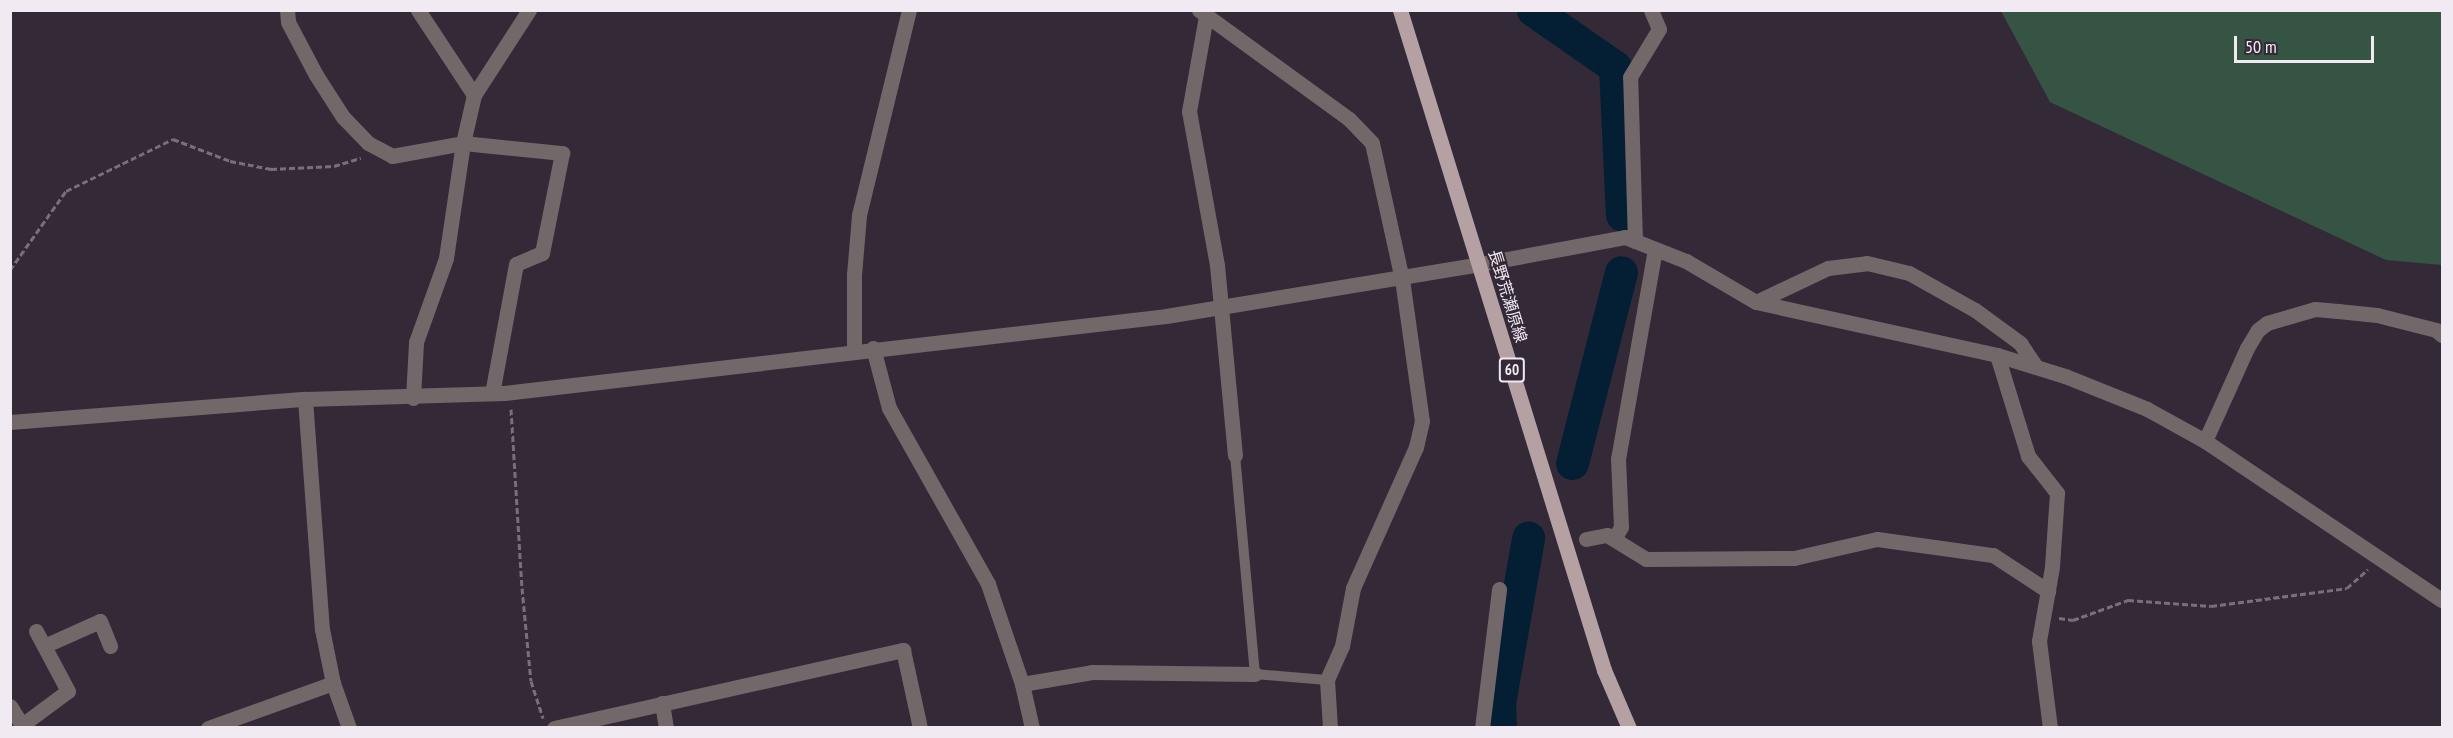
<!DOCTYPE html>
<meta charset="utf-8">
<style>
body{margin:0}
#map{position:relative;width:2453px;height:738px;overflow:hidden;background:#342a37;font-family:"PT Sans Narrow","Noto Sans JP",sans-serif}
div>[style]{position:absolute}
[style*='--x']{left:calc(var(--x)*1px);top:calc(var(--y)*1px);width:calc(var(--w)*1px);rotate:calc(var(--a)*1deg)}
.green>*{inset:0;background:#365444}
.river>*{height:33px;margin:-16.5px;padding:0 16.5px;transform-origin:16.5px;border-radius:16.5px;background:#041f34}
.path>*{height:3px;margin-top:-1.5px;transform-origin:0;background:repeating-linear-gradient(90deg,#796f7b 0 6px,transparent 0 9px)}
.service>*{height:10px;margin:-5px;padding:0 5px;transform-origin:5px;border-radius:5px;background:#726869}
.minor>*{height:15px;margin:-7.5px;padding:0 7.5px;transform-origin:7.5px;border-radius:7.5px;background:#726869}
.tertiary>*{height:15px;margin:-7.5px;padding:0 7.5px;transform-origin:7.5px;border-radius:7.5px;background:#726869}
.primary>*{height:15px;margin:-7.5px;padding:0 7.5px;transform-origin:7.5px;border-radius:7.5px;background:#b5a1a3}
span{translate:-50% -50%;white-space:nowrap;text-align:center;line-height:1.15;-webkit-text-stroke:4.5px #342a37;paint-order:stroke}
.shield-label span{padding:2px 4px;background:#342a37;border:2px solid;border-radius:4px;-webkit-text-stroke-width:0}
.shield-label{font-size:15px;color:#f2eaf3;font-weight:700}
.street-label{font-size:16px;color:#f2eaf3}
.frame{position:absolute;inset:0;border:12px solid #f2eaf3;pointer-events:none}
.scale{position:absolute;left:2234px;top:36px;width:140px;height:27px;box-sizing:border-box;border:3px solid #f2eaf3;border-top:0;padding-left:8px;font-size:18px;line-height:21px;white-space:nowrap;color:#f2eaf3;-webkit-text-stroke:4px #342a37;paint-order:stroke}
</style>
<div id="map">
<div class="green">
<div style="clip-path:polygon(2001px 11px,2442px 11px,2442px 265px,2386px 260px,2050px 102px)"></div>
</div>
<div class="river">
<div style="--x:1533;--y:10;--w:100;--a:34.8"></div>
<div style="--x:1615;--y:67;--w:148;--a:87.3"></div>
<div style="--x:1572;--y:463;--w:197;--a:-75.6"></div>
<div style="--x:1500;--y:728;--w:25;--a:-92"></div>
<div style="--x:1499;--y:703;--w:168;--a:-80"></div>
</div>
<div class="path">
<div style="--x:10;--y:270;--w:97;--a:-54.7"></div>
<div style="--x:66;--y:191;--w:119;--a:-25.9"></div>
<div style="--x:173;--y:139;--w:61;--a:21.1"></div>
<div style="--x:230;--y:161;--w:42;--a:11"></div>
<div style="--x:271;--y:169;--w:63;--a:-2.7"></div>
<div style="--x:334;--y:166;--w:28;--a:-17"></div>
<div style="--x:511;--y:409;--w:179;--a:86.5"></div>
<div style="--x:522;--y:588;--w:93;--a:84.5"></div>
<div style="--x:531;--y:681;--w:39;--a:72"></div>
<div style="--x:2059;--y:618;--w:14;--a:8"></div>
<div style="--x:2073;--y:620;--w:59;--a:-20"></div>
<div style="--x:2128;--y:600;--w:83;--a:4.1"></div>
<div style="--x:2211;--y:606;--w:137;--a:-7.5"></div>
<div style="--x:2347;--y:588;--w:28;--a:-42"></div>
</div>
<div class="service">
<div style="--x:1235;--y:455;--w:220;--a:84.8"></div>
<div style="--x:1255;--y:674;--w:72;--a:4.8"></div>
</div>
<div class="minor">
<div style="--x:287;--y:10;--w:12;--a:85"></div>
<div style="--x:288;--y:22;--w:60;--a:62.2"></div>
<div style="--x:316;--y:75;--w:50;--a:57.3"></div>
<div style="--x:343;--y:117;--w:36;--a:46"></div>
<div style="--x:368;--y:143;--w:27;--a:28"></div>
<div style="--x:392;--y:156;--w:72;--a:-10.4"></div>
<div style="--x:463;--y:143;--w:100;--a:5.8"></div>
<div style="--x:562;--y:153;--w:102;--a:101.3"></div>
<div style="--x:542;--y:253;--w:28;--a:157"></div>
<div style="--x:516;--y:264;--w:131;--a:100.5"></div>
<div style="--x:418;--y:10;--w:102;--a:56.6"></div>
<div style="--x:1199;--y:10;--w:185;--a:36"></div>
<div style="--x:1349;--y:119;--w:33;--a:46"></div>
<div style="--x:1372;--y:143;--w:139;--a:77.6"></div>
<div style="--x:1402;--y:279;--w:143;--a:82"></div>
<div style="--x:1422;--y:421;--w:27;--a:103"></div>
<div style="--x:1416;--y:447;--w:154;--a:114.1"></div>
<div style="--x:1353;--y:588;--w:59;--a:100.7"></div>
<div style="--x:1342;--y:646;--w:37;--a:114"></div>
<div style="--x:1327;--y:680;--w:48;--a:86.4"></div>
<div style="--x:1206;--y:16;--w:97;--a:100.1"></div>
<div style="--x:1189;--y:111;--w:157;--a:79.7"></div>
<div style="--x:1217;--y:265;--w:191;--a:84.6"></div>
<div style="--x:1635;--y:241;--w:164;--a:-91.7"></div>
<div style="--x:1630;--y:77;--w:56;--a:-58.9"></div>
<div style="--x:1659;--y:29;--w:21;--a:-113"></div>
<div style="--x:1480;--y:264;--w:147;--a:-10.5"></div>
<div style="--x:1625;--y:237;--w:66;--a:21.5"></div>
<div style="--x:1686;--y:261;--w:81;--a:30.4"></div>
<div style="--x:1756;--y:302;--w:247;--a:12.4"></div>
<div style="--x:1997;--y:355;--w:71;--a:17.2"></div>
<div style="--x:2065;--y:376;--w:88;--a:21.9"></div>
<div style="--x:2147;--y:409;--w:66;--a:28.9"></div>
<div style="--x:2205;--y:441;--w:285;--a:33.9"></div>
<div style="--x:1756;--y:302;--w:80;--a:-25.3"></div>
<div style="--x:1828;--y:268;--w:39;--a:-7"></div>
<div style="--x:1867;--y:263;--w:43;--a:13.4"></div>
<div style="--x:1909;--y:273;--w:76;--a:29.3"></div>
<div style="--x:1975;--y:310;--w:56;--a:36.3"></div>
<div style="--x:2020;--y:343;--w:29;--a:56"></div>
<div style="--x:873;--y:348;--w:62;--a:75.1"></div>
<div style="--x:889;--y:408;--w:202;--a:60.6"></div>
<div style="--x:988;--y:584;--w:106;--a:71.2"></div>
<div style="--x:1022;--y:684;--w:45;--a:77.2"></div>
<div style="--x:854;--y:350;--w:75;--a:-90"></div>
<div style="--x:854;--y:275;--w:60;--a:-85.2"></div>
<div style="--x:859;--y:215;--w:211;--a:-76.3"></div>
<div style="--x:1997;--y:355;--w:106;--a:72.9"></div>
<div style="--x:2028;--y:456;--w:47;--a:51.9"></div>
<div style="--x:2057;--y:493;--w:74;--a:93.9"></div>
<div style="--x:2052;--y:567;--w:75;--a:100"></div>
<div style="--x:2039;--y:641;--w:88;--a:82.8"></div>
<div style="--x:413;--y:398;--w:56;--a:-86.9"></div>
<div style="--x:416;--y:342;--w:89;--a:-70.3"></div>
<div style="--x:446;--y:258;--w:116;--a:-81.6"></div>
<div style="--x:463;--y:143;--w:49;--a:-77.1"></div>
<div style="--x:474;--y:95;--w:101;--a:-57.1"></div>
<div style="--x:305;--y:399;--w:231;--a:85.8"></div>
<div style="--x:322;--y:629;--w:55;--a:78.5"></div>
<div style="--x:333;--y:683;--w:48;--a:70.4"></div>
<div style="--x:2205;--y:441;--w:102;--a:-65.7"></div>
<div style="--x:2247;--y:348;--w:21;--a:-59"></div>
<div style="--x:2258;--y:330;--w:11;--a:-38"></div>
<div style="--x:2267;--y:323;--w:50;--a:-16.3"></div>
<div style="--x:2315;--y:309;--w:23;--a:5"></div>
<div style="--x:2338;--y:311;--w:39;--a:6"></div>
<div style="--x:2377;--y:315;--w:61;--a:14.3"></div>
<div style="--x:2436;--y:330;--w:8;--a:40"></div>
<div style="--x:1586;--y:539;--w:21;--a:-11"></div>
<div style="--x:1607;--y:535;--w:46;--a:31.6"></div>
<div style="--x:1646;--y:559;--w:148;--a:-0.4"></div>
<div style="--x:1794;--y:558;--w:85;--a:-12.9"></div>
<div style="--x:1877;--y:539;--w:117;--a:7.9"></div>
<div style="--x:1993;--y:555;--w:66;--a:33.2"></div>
<div style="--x:1614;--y:539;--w:14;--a:-60"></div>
<div style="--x:1621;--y:527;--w:68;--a:-92.5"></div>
<div style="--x:1618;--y:459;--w:213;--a:-80"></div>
<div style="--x:44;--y:646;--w:61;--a:-24.1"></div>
<div style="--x:100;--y:621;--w:27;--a:68"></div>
<div style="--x:1022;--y:684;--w:71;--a:-9.7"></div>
<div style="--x:1092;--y:672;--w:163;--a:0.7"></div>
<div style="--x:662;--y:703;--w:25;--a:81"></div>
<div style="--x:10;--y:706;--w:22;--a:58"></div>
<div style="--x:22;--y:725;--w:57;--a:-36.5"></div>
<div style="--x:68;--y:691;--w:68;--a:-118.1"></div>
<div style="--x:208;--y:728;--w:133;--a:-19.8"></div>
<div style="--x:554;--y:728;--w:358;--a:-12.6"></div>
<div style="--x:903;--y:650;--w:80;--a:77.7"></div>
<div style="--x:1482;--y:728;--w:140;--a:-83"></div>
</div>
<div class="tertiary">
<div style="--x:10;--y:422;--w:296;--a:-4.5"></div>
<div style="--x:305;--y:399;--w:199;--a:-1.7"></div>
<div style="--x:504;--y:393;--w:666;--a:-6.63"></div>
<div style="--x:1166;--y:316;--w:318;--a:-9.4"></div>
</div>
<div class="primary">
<div style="--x:1400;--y:10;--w:691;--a:72.82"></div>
<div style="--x:1604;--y:670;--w:63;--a:66.7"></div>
</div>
<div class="shield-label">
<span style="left:1512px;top:370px">60</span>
</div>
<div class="street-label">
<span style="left:1508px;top:296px;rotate:73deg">長野荒瀬原線</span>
</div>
<div class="frame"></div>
<div class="scale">50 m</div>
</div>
